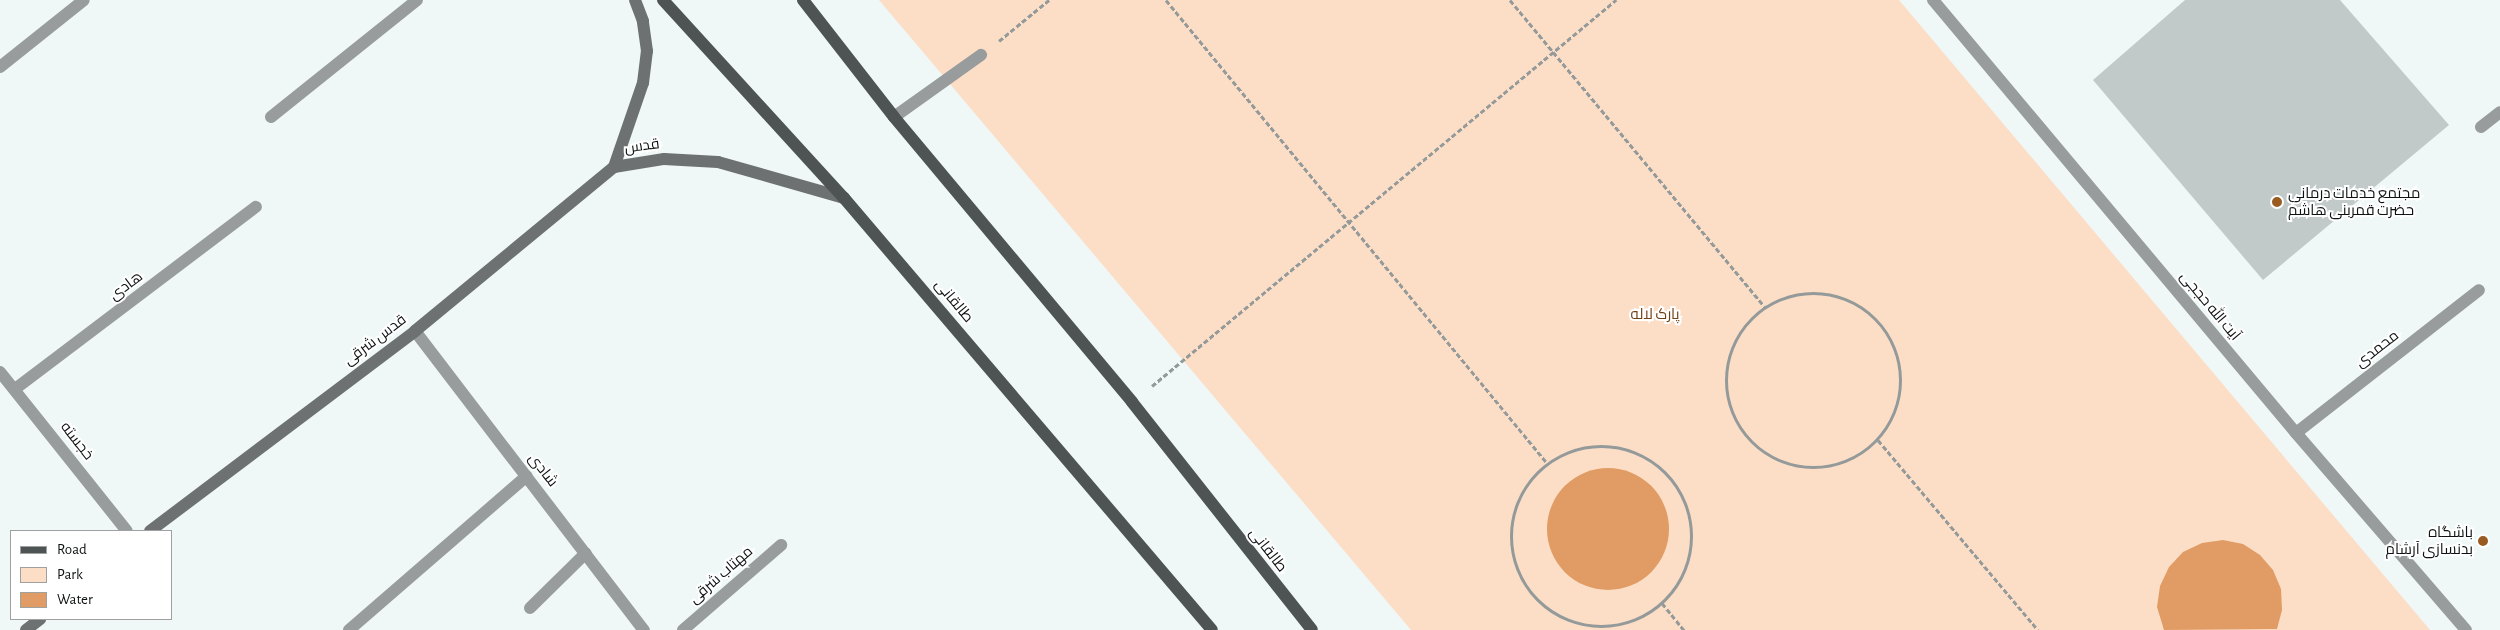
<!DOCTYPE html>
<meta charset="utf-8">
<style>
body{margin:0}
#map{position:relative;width:2500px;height:630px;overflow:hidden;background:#eff7f7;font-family:"Alegreya Sans",Cairo,sans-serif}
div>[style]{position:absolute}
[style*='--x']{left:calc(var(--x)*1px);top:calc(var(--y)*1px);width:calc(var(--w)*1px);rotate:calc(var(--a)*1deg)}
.green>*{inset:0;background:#fcdec7}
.water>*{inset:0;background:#e09c64}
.round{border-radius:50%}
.building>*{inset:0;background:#c2c9c9}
.path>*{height:3px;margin-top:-1.5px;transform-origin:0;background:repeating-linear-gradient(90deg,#949a9a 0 5px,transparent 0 7.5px)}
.path>.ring{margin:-1.5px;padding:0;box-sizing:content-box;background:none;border:3px solid #949a9a;border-radius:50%}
.lane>*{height:12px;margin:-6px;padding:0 6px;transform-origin:6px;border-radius:6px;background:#989c9c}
.street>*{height:12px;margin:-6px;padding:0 6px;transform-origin:6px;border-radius:6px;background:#989c9c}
.secondary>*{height:12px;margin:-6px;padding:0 6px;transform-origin:6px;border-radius:6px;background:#6d7171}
.primary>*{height:12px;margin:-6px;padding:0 6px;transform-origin:6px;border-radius:6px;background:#4e5354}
.dots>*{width:14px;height:14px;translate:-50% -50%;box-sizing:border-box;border:2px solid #fff;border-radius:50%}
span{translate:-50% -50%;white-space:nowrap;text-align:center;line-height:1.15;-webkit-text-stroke:4px #fff;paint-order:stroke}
.street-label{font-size:15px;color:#0f1212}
.poi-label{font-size:15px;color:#0f1212}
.left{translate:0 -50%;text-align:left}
.right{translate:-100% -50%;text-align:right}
.park-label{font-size:15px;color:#6e4017}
.legend{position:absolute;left:10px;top:530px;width:162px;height:90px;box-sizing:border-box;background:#fff;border:1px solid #9fa0a0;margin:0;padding:6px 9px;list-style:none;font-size:15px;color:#0f1212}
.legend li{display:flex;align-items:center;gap:10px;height:25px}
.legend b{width:25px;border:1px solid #9fa0a0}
</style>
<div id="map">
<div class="green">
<div style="clip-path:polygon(879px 0,1899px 0,2430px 630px,1411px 630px)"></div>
</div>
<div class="water">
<div class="round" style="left:1547px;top:468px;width:122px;height:122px"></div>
<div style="clip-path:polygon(2223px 540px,2243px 544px,2260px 555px,2273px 570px,2281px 589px,2282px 610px,2277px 629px,2164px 630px,2157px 607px,2160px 586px,2169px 567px,2183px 552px,2202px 543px)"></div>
</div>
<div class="building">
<div style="clip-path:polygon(2185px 0,2340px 0,2449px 125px,2263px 280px,2093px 80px)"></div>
</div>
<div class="path">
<div style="--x:1166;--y:0;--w:600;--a:50.55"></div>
<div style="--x:1510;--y:0;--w:399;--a:50.3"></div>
<div style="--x:999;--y:41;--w:65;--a:-39.4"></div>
<div class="ring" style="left:1726px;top:293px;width:171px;height:171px"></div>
<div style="--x:1152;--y:386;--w:604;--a:-39.76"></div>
<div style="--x:1878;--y:440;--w:248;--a:49.9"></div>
<div class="ring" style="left:1511px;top:446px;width:177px;height:177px"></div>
<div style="--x:1662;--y:603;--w:35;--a:51"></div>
</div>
<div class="lane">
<div style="--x:271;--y:117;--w:187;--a:-38.7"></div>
<div style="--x:894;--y:117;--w:107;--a:-35.5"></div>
<div style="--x:2481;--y:127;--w:24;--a:-38"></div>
<div style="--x:15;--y:389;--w:302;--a:-37.1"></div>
<div style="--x:2296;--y:433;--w:232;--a:-38"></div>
<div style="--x:530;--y:608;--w:78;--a:-44.5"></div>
<div style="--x:349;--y:630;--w:235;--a:-40.9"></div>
</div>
<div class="street">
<div style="--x:1933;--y:0;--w:565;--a:50.03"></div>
<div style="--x:2296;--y:433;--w:260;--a:49.2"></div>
<div style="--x:0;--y:67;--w:107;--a:-38.6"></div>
<div style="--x:415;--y:331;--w:377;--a:52.6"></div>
<div style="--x:0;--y:372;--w:203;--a:51.4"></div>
<div style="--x:683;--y:630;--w:130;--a:-40.9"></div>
</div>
<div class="secondary">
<div style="--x:614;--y:167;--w:51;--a:-9.1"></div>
<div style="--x:664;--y:159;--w:54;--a:3.2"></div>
<div style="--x:718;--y:162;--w:131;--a:15.9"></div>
<div style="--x:150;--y:531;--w:332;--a:-37"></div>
<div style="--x:415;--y:331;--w:258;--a:-39.5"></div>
<div style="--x:614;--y:167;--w:89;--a:-71"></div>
<div style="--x:643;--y:83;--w:32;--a:-83"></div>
<div style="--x:647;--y:51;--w:30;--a:-98"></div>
<div style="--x:643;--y:21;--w:22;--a:-111"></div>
<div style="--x:26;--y:630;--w:18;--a:-38"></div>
</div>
<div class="primary">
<div style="--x:663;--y:0;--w:268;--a:47.6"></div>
<div style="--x:844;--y:198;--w:567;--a:49.57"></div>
<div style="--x:803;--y:0;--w:148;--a:52.1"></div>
<div style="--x:894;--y:117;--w:371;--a:50.1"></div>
<div style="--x:1132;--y:402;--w:290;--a:51.7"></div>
</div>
<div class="dots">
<div style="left:2277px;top:202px;background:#995b20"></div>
<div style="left:2483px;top:541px;background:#995b20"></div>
</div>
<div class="street-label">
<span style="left:642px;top:146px;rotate:-8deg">قدس</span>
<span style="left:126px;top:286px;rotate:-37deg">هادی</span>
<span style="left:954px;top:301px;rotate:50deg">طالقانی</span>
<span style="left:2210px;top:306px;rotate:50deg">آیت الله حججی</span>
<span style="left:375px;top:340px;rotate:-37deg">قدس شرقی</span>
<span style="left:2377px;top:349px;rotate:-38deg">محمدی</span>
<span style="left:77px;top:441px;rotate:52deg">خجسته</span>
<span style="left:543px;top:470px;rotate:52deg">شادی</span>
<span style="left:1268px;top:550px;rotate:52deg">طالقانی</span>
<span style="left:721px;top:575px;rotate:-41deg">مهتاب شرقی</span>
</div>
<div class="poi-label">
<span class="left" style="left:2288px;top:202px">مجتمع خدمات درمانی<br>حضرت قمربنی هاشم</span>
<span class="right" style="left:2473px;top:541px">باشگاه<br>بدنسازی آرشام</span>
</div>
<div class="park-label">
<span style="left:1655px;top:315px">پارک لاله</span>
</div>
<ul class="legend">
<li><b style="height:6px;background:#4e5354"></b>Road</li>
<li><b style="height:14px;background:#fcdec7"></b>Park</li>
<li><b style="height:14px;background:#e09c64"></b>Water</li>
</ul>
</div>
